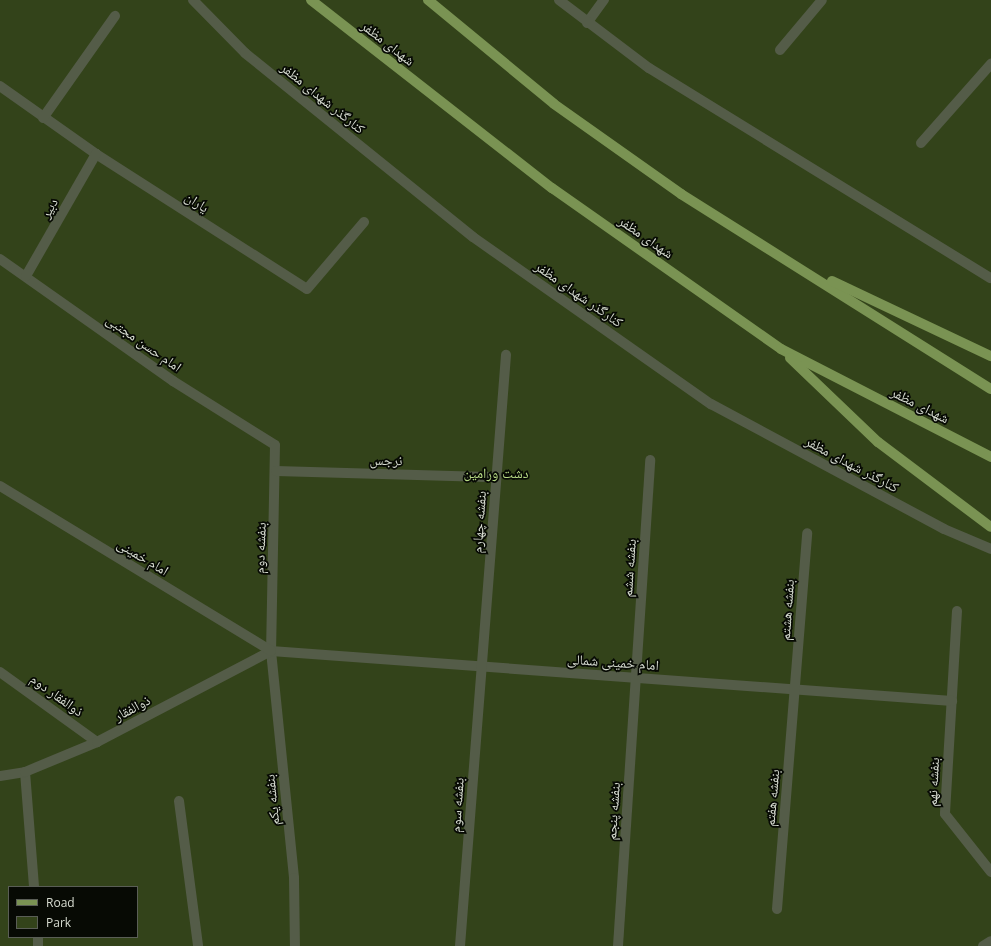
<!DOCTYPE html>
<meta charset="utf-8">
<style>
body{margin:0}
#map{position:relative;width:991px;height:946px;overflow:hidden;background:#1b2210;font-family:"Open Sans","Noto Naskh Arabic",sans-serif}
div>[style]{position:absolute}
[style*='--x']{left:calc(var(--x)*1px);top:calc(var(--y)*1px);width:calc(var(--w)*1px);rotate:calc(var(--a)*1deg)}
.green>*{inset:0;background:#33431a}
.minor>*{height:10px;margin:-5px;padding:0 5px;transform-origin:5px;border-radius:5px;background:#545c48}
.tertiary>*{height:10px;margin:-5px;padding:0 5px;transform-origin:5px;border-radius:5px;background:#545c48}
.secondary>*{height:10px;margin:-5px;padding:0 5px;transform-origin:5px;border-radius:5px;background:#545c48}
.primary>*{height:10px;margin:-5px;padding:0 5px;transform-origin:5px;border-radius:5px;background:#7a9353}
span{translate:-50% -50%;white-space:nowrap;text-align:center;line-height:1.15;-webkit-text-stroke:3.5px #070a04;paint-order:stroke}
.street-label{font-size:14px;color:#d7dcd1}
.park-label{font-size:14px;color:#b8db85}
.legend{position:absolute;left:8px;top:886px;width:130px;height:52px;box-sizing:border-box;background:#070a04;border:1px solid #5a5e56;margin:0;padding:5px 7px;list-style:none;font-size:12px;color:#d7dcd1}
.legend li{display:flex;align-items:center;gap:8px;height:20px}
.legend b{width:20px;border:1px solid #5a5e56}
</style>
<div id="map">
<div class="green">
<div style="clip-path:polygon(evenodd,0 0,991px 0,991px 946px,0 946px,0 0,9px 887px,137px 887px,137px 937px,9px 937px,9px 887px)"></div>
</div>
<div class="minor">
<div style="--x:587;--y:23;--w:29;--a:-54"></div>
<div style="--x:780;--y:50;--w:65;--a:-50"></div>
<div style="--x:0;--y:86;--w:118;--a:35.3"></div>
<div style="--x:96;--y:154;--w:250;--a:32.6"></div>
<div style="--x:307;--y:289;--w:88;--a:-49.6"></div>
<div style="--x:43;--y:118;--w:125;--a:-54.8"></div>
<div style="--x:921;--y:143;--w:106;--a:-48.5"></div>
<div style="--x:0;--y:259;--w:212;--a:35.2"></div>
<div style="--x:173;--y:381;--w:120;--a:32.1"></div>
<div style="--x:275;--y:445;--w:206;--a:91.1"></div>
<div style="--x:271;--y:651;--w:228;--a:84.2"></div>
<div style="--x:294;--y:878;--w:68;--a:89.2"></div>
<div style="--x:26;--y:276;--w:141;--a:-60.2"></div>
<div style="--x:276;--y:471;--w:220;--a:1.6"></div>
<div style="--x:957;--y:611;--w:203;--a:93.4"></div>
<div style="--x:945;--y:814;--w:74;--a:51.6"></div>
<div style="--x:271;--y:651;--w:683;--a:4.2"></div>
<div style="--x:0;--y:672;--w:120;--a:35.8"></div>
<div style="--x:25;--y:772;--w:115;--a:85.5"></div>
<div style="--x:0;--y:776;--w:25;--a:-9"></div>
<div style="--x:25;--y:772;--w:78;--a:-22.6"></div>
<div style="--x:97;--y:742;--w:196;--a:-27.6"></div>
<div style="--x:179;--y:801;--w:146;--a:82.5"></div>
<div style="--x:777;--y:909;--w:377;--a:-85.4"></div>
<div style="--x:38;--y:937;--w:9;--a:90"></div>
<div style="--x:460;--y:946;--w:593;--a:-85.55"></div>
<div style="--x:618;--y:946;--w:487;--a:-86.2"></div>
<div style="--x:983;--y:946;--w:9;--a:-32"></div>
</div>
<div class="tertiary">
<div style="--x:0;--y:486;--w:317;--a:31.3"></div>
</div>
<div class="secondary">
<div style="--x:193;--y:0;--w:74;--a:45.5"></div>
<div style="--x:245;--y:53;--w:293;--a:38.9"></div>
<div style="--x:473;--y:237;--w:291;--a:35.1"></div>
<div style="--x:711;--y:404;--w:264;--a:28.2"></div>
<div style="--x:944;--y:529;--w:51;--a:23.1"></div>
<div style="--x:559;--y:0;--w:113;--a:37.1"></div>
<div style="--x:649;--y:68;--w:401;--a:31.6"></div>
</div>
<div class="primary">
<div style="--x:311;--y:0;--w:306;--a:38"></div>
<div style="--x:552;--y:188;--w:280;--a:35.1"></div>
<div style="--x:781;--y:349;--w:236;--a:27.2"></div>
<div style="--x:428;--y:0;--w:163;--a:39.5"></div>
<div style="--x:554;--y:104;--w:156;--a:35.3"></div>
<div style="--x:681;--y:194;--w:366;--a:32.2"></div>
<div style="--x:832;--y:281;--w:176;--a:25.3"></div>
<div style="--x:790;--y:358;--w:122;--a:43.7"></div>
<div style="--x:878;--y:442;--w:141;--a:37"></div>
</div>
<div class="street-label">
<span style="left:388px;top:43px;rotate:38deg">شهدای مظفر</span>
<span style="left:323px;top:98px;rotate:39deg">کنارگذر شهدای مظفر</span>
<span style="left:197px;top:202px;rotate:33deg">یاران</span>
<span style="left:49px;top:208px;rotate:-60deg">دبیر</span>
<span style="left:646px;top:237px;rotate:35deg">شهدای مظفر</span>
<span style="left:579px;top:294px;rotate:35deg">کنارگذر شهدای مظفر</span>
<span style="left:144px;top:343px;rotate:35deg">امام حسن مجتبی</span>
<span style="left:920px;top:405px;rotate:27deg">شهدای مظفر</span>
<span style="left:386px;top:460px;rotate:1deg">نرجس</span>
<span style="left:852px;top:464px;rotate:28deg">کنارگذر شهدای مظفر</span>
<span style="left:479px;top:522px;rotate:-86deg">بنفشه چهارم</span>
<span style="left:260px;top:548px;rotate:-88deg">بنفشه دوم</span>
<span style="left:143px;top:557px;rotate:31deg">امام خمینی</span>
<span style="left:629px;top:568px;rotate:-86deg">بنفشه ششم</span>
<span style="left:787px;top:610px;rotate:-86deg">بنفشه هشتم</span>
<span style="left:613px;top:662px;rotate:4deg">امام خمینی شمالی</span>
<span style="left:57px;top:695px;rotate:36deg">ذوالفقار دوم</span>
<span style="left:132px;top:708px;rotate:-28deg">ذوالفقار</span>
<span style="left:933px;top:782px;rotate:-87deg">بنفشه نهم</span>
<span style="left:772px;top:798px;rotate:-85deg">بنفشه هفتم</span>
<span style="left:272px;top:800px;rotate:-96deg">بنفشه یکم</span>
<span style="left:457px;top:805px;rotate:-86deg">بنفشه سوم</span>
<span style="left:613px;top:811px;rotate:-86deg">بنفشه پنجم</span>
</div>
<div class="park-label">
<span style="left:496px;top:473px">دشت ورامین</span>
</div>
<ul class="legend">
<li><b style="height:5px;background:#7a9353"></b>Road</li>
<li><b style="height:11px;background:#33431a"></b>Park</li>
</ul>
</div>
